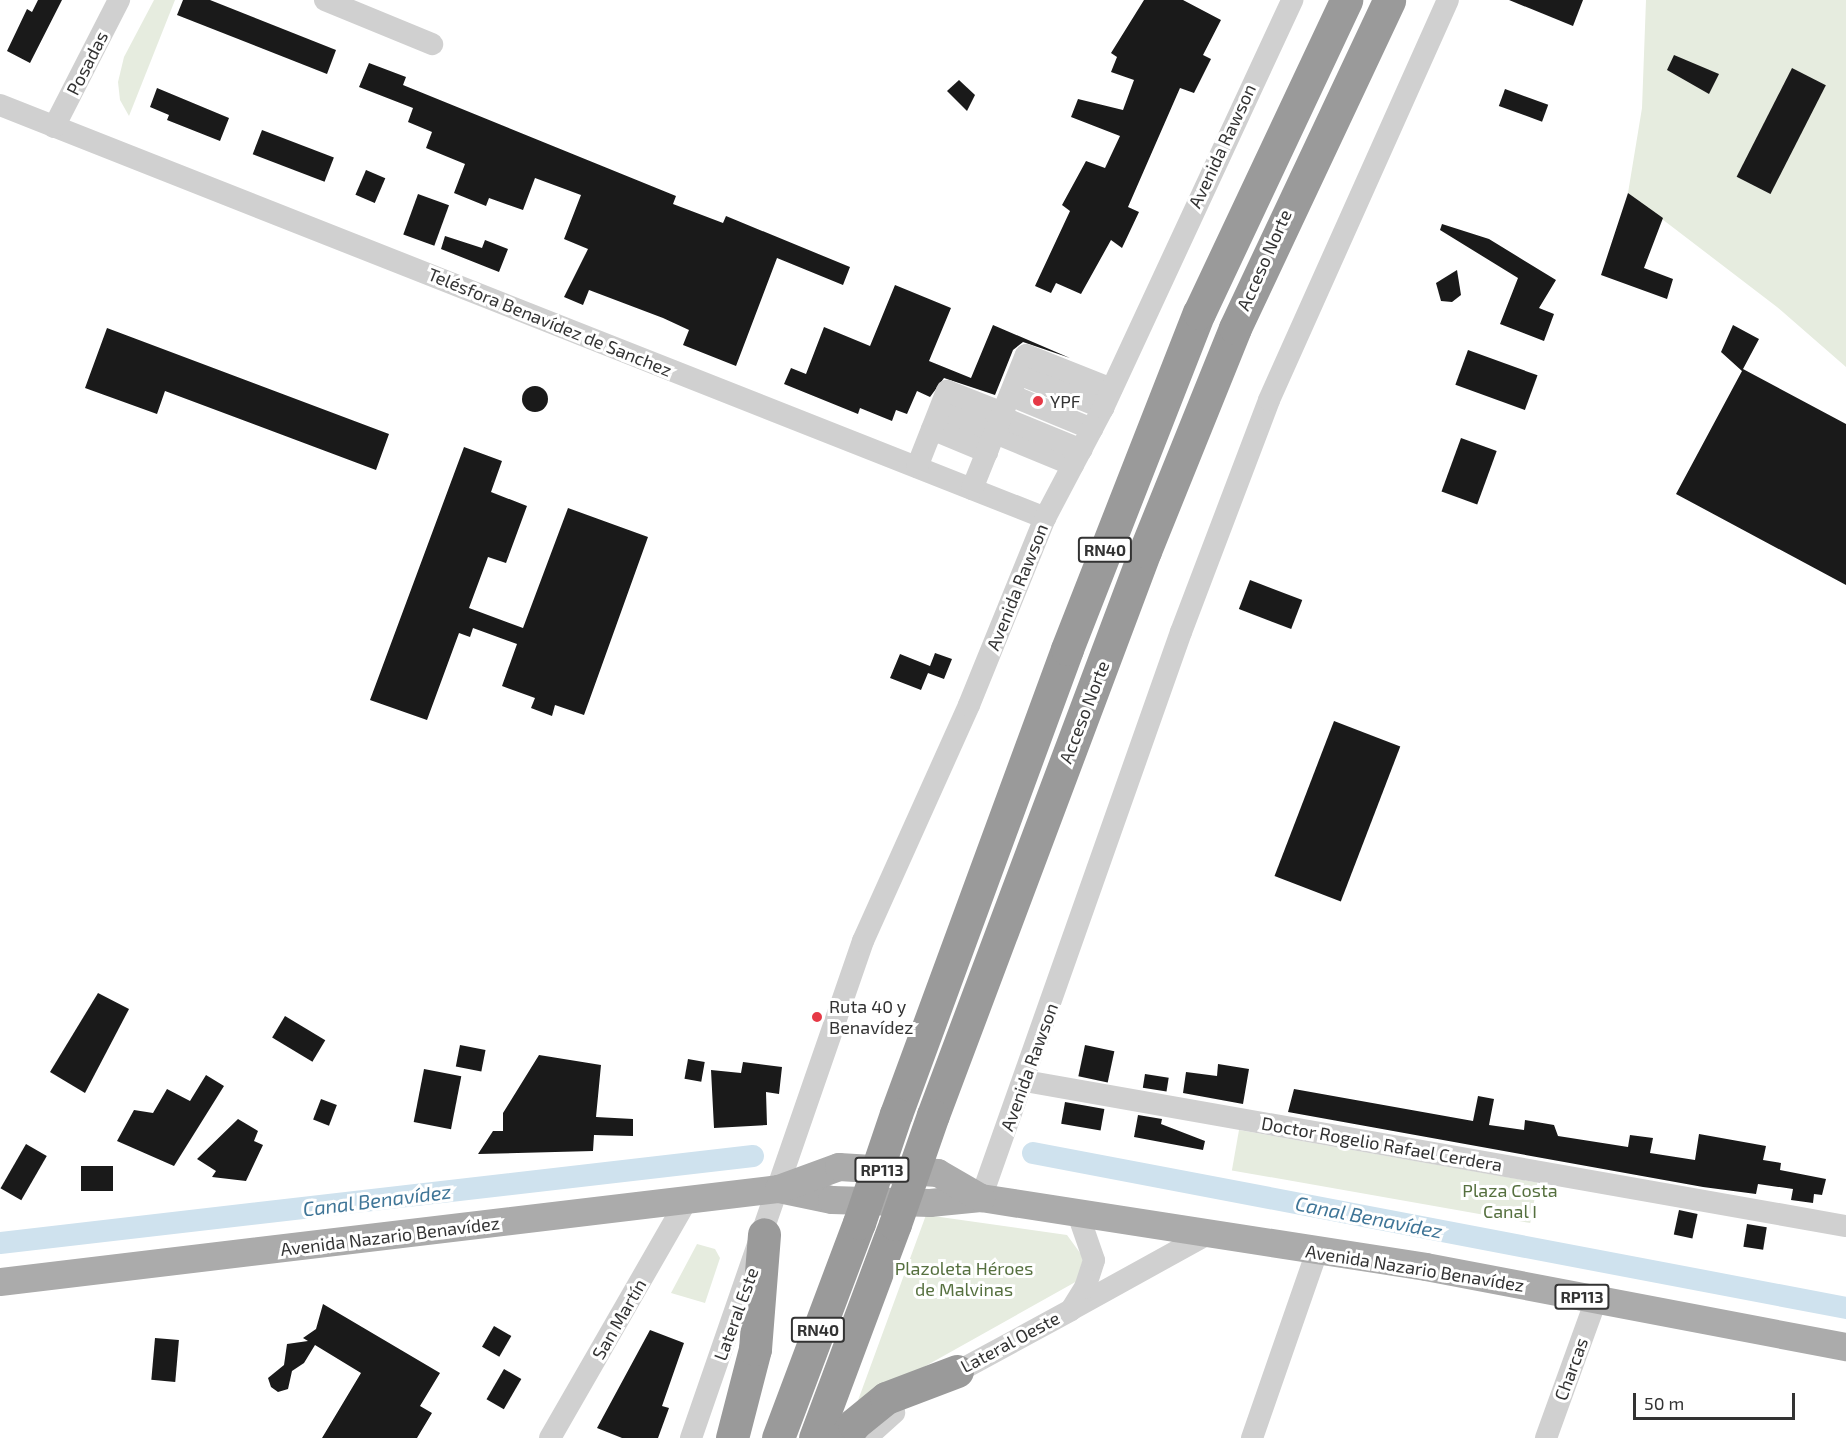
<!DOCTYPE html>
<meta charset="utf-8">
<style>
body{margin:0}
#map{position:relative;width:1846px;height:1438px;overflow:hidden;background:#fff;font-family:"Exo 2",sans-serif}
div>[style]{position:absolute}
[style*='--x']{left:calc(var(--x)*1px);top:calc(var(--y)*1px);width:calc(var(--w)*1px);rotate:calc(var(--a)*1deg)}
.green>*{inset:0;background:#e6ecdf;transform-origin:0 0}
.canal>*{height:22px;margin:-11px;padding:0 11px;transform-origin:11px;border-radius:11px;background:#cfe2ee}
.building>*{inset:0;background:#1a1a1a;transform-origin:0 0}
.round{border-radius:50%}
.minor>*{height:22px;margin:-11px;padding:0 11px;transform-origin:11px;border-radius:11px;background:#d0d0d0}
.major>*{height:28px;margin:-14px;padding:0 14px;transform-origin:14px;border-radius:14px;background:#ababab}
.highway>*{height:33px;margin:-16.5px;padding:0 16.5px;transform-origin:16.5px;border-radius:16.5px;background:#9a9a9a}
.highway-bridge>*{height:33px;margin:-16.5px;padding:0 16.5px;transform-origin:16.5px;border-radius:16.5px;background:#9a9a9a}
.dots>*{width:16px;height:16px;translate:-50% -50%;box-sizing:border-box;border:3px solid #fff;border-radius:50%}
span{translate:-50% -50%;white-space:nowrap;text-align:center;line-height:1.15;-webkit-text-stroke:6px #fff;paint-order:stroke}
.shield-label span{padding:2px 4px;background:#fff;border:2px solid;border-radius:4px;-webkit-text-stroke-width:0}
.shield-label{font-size:16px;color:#333;font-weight:700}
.street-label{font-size:18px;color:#333}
.poi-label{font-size:18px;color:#333}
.left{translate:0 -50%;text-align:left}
.park-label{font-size:18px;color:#56703f}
.water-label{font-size:20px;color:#3f7597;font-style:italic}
.scale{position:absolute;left:1633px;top:1393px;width:162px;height:27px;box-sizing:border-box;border:3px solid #333;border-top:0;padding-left:8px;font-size:18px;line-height:21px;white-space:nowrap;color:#333;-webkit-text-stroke:4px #fff;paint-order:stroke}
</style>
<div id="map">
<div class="green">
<div style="clip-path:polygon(154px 0,175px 0,129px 116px,120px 100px,118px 82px,124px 57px)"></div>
<div style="clip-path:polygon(1646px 0,1846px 0,1846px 367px,1777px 307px,1628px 193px,1642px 108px)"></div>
<div style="left:1239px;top:1130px;width:303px;height:41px;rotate:10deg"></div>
<div style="clip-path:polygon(926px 1215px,1067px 1235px,1083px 1257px,1079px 1280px,922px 1368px,853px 1414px)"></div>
<div style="clip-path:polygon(697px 1244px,715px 1249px,720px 1258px,705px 1303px,671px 1293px)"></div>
</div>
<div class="canal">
<div style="--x:1033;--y:1153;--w:828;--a:10.79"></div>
<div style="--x:0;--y:1243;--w:758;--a:-6.59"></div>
</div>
<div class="building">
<div style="clip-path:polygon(38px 0,62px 0,30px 63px,7px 51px,27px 9px,32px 12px)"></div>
<div style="clip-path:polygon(183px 0,210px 0,336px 50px,327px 74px,177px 15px)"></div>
<div style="clip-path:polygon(1144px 0,1183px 0,1221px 20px,1203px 55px,1211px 59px,1194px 93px,1180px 88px,1128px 207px,1139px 212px,1122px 248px,1111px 240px,1081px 294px,1056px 283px,1051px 293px,1035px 286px,1070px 211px,1062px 205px,1086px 161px,1105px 168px,1120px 136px,1071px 117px,1078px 99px,1123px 110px,1134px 80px,1111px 72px,1117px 57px,1111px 53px)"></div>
<div style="clip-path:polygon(1509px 0,1583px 0,1573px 26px)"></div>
<div style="clip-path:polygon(1674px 55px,1719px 74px,1709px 94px,1667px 70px)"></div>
<div style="clip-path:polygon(369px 63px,406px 77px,403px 85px,676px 196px,673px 204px,723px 223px,726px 216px,850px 267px,843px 285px,777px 258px,736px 366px,683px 345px,689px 330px,663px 318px,589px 290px,583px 305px,564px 297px,588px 249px,564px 239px,581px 195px,535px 178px,523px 210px,489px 198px,486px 206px,454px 193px,465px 164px,426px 148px,432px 132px,408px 122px,413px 108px,359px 87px)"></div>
<div style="left:1792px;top:68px;width:38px;height:122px;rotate:27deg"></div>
<div style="clip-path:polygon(959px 80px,975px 95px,967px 111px,947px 91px)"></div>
<div style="clip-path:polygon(157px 88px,229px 118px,220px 141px,167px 120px,169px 115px,150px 107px)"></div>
<div style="left:1505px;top:89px;width:46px;height:18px;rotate:20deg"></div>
<div style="left:262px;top:130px;width:77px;height:26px;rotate:21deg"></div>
<div style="left:366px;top:170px;width:21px;height:27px;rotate:23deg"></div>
<div style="clip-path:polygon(1628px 193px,1663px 218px,1644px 268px,1673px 279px,1667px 299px,1601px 275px)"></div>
<div style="left:418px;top:194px;width:33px;height:43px;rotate:20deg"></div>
<div style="clip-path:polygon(1442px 224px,1489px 239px,1556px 280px,1539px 308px,1554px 314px,1544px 341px,1500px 324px,1518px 278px,1440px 230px)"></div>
<div style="clip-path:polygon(445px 236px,482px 248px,485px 240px,508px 249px,499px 272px,441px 249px)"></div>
<div style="clip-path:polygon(1457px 270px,1461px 295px,1452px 302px,1441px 301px,1436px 283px)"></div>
<div style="clip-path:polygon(895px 285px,951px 308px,929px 361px,971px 378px,993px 325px,1070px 358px,1023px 342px,1013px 350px,995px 395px,944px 378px,930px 397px,917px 391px,907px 414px,896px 410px,892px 421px,860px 408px,858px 414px,784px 384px,791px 368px,806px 374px,824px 327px,870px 346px)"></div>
<div style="clip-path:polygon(1733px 325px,1759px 339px,1743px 369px,1846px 424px,1846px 585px,1676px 494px,1742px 371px,1721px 352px)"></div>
<div style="clip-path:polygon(107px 328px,389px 434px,376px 470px,165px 391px,157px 414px,85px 388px)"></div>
<div style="left:1468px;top:350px;width:74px;height:37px;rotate:20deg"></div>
<div class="round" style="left:522px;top:386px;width:26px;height:26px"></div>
<div style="left:1461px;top:438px;width:38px;height:57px;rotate:20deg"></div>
<div style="clip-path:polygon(464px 447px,502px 461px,491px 492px,527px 506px,506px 563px,488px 557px,469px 608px,523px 628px,568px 508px,648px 537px,584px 715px,555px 705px,552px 716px,531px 708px,535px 698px,502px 686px,517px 644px,473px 628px,470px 637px,459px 633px,427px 720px,370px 700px)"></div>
<div style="left:1250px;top:580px;width:56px;height:31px;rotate:21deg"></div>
<div style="clip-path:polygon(935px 653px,952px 659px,944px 679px,928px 673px,921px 690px,890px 678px,900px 654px,930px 666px)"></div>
<div style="left:1334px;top:721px;width:71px;height:166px;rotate:21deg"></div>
<div style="clip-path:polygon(98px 993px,129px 1009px,85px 1093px,50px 1072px)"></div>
<div style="left:285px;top:1016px;width:47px;height:25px;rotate:31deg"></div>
<div style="left:460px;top:1045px;width:26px;height:22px;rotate:11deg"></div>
<div style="left:1085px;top:1045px;width:30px;height:32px;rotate:12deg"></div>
<div style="clip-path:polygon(539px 1055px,601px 1065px,596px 1117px,633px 1119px,633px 1136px,594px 1135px,593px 1151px,478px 1154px,493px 1131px,503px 1131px,503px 1113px)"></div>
<div style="left:688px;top:1059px;width:17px;height:20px;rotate:10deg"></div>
<div style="clip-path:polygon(743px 1062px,782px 1067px,779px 1094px,766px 1092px,767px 1125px,714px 1128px,711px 1070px,741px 1073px)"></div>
<div style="clip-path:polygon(1218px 1064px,1249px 1069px,1243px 1104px,1183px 1093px,1186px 1072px,1217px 1076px)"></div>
<div style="left:424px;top:1069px;width:38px;height:54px;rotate:11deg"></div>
<div style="left:1145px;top:1074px;width:24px;height:14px;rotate:9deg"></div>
<div style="clip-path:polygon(206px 1075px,224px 1086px,174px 1166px,117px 1141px,134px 1110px,153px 1113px,167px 1089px,190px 1101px)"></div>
<div style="clip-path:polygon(1294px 1089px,1473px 1121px,1478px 1096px,1494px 1099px,1489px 1125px,1524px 1130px,1525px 1120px,1554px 1125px,1558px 1136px,1628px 1147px,1630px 1135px,1653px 1138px,1650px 1153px,1695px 1160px,1699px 1134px,1766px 1146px,1763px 1160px,1781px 1163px,1780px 1170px,1826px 1179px,1822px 1195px,1814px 1194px,1813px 1203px,1791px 1200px,1793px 1189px,1758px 1184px,1756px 1194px,1703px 1187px,1288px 1112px)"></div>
<div style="left:321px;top:1099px;width:17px;height:22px;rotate:21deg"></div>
<div style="left:1065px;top:1102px;width:40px;height:22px;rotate:10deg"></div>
<div style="clip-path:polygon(1138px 1115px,1162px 1119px,1161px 1124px,1205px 1141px,1203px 1150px,1134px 1137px)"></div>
<div style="clip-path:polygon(238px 1119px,258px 1131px,254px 1141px,263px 1145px,246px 1181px,212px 1177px,216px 1171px,197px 1159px)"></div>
<div style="left:26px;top:1144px;width:24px;height:51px;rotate:30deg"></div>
<div style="left:113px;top:1166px;width:25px;height:32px;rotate:90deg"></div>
<div style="left:1679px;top:1210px;width:19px;height:25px;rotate:12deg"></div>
<div style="left:1747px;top:1224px;width:20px;height:23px;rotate:9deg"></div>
<div style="clip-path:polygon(323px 1304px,440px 1373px,420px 1406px,432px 1413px,417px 1438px,322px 1438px,361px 1373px,315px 1345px,304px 1363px,292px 1371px,288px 1389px,278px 1392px,271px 1387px,268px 1378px,284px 1365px,287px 1344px,308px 1341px,303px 1338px,316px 1329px)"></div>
<div style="left:494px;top:1326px;width:20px;height:24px;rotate:30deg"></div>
<div style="clip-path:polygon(650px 1330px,684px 1343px,662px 1406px,669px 1408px,658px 1438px,622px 1438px,597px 1428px)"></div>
<div style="left:155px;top:1338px;width:24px;height:42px;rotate:5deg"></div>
<div style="left:504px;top:1369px;width:20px;height:35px;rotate:30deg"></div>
</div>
<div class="minor">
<div style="--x:325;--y:0;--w:116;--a:22.4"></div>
<div style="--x:0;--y:105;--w:1124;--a:21.56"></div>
<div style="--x:54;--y:127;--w:143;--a:-62.9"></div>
<div style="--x:1019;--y:374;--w:91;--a:22"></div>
<div style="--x:1010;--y:395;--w:89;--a:22.5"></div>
<div style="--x:940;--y:410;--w:144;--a:22.5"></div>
<div style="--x:1001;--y:417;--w:87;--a:22.2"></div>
<div style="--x:932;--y:429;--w:60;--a:22.7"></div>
<div style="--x:917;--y:467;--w:82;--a:-68.5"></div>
<div style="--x:947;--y:391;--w:60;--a:21.4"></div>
<div style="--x:972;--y:489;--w:144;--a:-68.1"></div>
<div style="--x:1026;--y:355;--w:92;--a:21.6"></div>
<div style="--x:1025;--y:1081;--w:834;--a:10.02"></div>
<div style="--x:981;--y:1198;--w:600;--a:-70.54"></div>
<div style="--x:1181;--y:632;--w:248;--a:-69.2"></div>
<div style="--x:1269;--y:400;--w:438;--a:-65.9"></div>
<div style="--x:1072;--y:1309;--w:155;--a:-28.9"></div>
<div style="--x:946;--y:1378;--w:142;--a:-28.5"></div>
<div style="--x:1071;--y:1310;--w:26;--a:-58"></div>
<div style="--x:1085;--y:1288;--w:29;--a:-72"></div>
<div style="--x:1094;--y:1260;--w:49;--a:-109.2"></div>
<div style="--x:550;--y:1438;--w:275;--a:-60.1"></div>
<div style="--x:691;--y:1438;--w:526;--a:-70.91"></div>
<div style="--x:863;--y:941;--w:259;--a:-65.8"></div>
<div style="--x:969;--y:705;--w:202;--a:-67.9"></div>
<div style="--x:1045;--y:518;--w:124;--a:-62.2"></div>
<div style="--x:1103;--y:408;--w:450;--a:-65.1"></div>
<div style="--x:866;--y:1438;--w:38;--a:-42"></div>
<div style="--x:1252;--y:1438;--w:198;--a:-70.8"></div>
<div style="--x:1546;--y:1438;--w:147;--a:-70.1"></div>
</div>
<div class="major">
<div style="--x:779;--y:1189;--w:54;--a:11.7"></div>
<div style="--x:832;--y:1200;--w:98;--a:1.8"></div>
<div style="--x:930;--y:1203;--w:51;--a:-5.6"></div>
<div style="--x:981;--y:1198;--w:450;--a:8.8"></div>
<div style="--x:1426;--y:1267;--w:428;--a:10.8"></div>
<div style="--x:0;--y:1282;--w:785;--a:-6.81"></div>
<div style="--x:779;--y:1189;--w:64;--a:-20.1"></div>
<div style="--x:839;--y:1167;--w:99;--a:3.5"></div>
<div style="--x:938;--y:1173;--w:50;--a:30.2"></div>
</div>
<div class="highway">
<div style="--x:896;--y:1114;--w:495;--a:-69.8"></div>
<div style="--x:1067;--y:649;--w:361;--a:-68.6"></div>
<div style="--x:1199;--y:313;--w:346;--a:-64.8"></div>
<div style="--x:933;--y:1115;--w:603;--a:-69.4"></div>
<div style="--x:1145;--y:551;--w:240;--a:-68"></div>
<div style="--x:1235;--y:328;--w:362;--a:-64.8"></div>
<div style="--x:732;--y:1438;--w:92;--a:-75.5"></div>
<div style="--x:755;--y:1349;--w:115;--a:-85.5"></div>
<div style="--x:778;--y:1438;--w:230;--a:-69.4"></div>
<div style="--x:815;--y:1438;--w:228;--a:-69.5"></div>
<div style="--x:844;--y:1438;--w:17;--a:-54"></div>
<div style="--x:854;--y:1424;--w:41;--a:-39.1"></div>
<div style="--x:886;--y:1398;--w:76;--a:-20.8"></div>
</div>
<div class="highway-bridge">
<div style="--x:859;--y:1223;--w:115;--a:-71.3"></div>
<div style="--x:895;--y:1224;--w:115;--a:-70.8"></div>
</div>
<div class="dots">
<div style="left:1038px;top:401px;background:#e63946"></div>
<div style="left:817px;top:1017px;background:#e63946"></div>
</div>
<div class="shield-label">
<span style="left:1105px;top:550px">RN40</span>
<span style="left:882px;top:1170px">RP113</span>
<span style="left:1582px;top:1297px">RP113</span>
<span style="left:818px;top:1330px">RN40</span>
</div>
<div class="street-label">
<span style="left:87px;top:63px;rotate:-63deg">Posadas</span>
<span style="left:1222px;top:146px;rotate:-65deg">Avenida Rawson</span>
<span style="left:1264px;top:260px;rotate:-66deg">Acceso Norte</span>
<span style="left:550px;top:322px;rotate:22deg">Telésfora Benavídez de Sanchez</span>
<span style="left:1017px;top:587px;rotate:-68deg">Avenida Rawson</span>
<span style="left:1084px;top:712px;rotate:-69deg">Acceso Norte</span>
<span style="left:1029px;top:1067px;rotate:-70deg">Avenida Rawson</span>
<span style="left:1382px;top:1144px;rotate:10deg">Doctor Rogelio Rafael Cerdera</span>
<span style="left:390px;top:1236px;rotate:-7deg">Avenida Nazario Benavídez</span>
<span style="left:1415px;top:1268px;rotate:9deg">Avenida Nazario Benavídez</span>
<span style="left:736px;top:1314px;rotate:-70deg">Lateral Este</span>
<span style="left:619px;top:1319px;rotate:-60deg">San Martín</span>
<span style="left:1010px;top:1342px;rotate:-28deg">Lateral Oeste</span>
<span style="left:1571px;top:1369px;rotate:-70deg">Charcas</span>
</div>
<div class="poi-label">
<span class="left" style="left:1050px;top:401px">YPF</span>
<span class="left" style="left:829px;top:1017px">Ruta 40 y<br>Benavídez</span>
</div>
<div class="park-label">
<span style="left:1510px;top:1201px">Plaza Costa<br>Canal I</span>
<span style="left:964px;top:1279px">Plazoleta Héroes<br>de Malvinas</span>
</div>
<div class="water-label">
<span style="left:377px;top:1200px;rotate:-7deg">Canal Benavídez</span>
<span style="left:1369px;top:1217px;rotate:11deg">Canal Benavídez</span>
</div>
<div class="scale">50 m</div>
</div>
